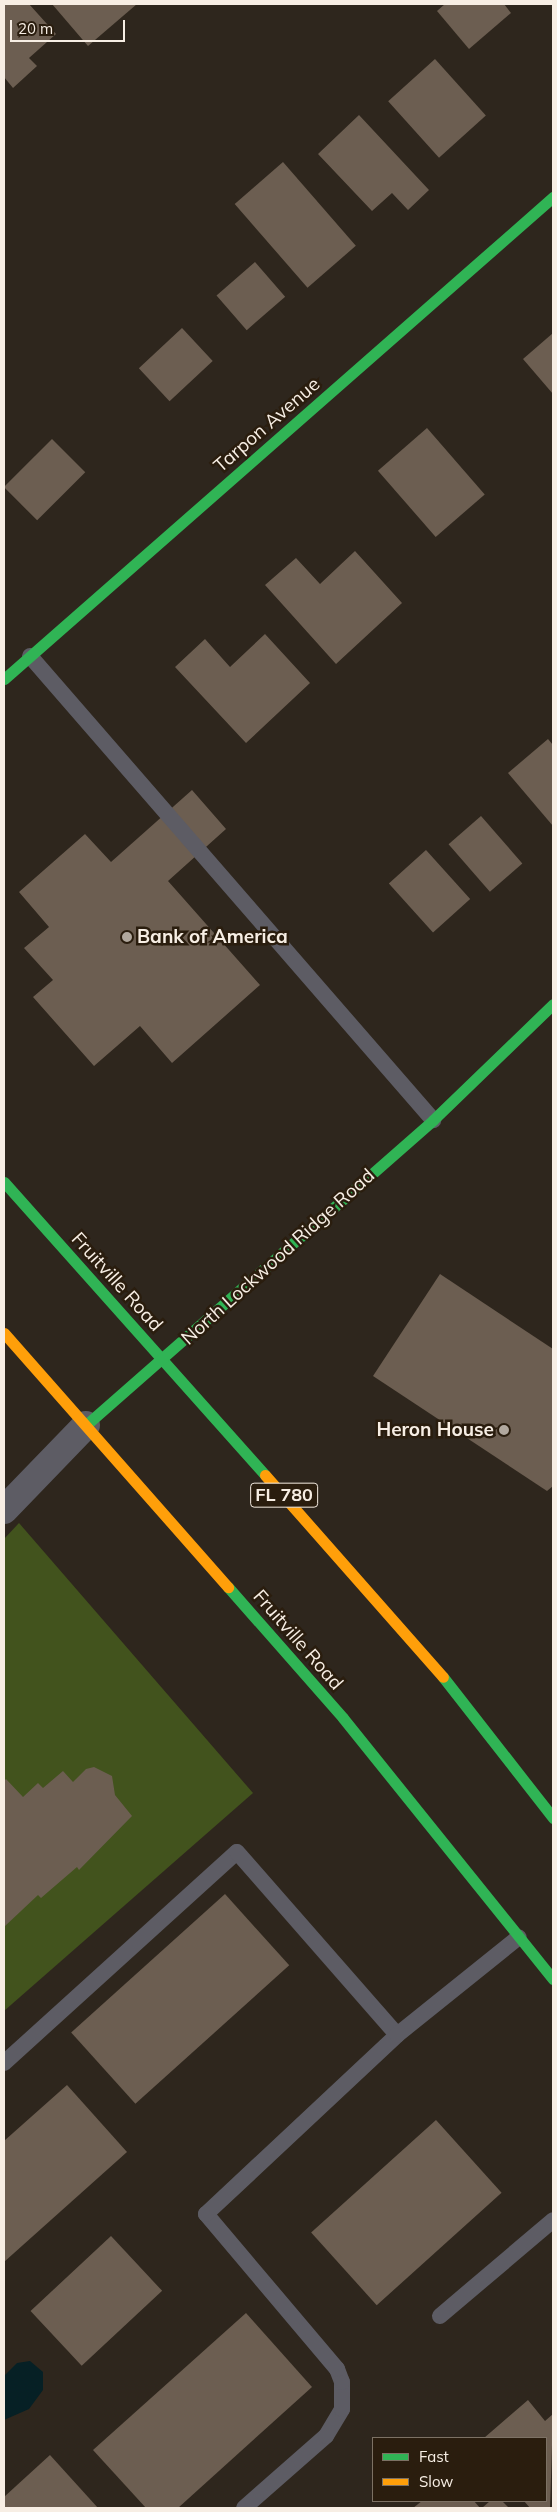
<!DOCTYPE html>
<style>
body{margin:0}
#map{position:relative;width:557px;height:2512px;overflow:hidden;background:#2e261d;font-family:Mulish,sans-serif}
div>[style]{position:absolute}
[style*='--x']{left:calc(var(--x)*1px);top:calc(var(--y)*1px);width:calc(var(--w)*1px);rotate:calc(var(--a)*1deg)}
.green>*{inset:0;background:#42531d}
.water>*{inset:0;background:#062025}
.building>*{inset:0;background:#6c5e51;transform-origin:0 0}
.lane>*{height:16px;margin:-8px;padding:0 8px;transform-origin:8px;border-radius:8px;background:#5d5c64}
.street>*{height:28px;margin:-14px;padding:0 14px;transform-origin:14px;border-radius:14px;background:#5d5c64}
.fast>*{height:11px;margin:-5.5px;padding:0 5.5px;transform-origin:5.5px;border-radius:5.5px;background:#30b455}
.slow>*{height:11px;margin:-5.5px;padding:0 5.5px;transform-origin:5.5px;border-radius:5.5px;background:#ff9f0a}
.dots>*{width:14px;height:14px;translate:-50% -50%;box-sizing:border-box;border:2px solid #2a1d0e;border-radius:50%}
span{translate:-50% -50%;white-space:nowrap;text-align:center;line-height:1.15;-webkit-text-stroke:5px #2a1d0e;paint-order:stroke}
.shield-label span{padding:1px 4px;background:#2a1d0e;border:1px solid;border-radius:4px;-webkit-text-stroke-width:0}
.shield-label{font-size:18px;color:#f7eee4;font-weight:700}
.street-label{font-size:19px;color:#f7eee4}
.poi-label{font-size:19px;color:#f7eee4;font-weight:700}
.left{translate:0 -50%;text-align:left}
.right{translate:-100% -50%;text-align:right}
.frame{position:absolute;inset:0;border:5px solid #f7eee4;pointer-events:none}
.legend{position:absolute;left:372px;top:2437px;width:175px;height:65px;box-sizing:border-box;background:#2a1d0e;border:1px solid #7c7164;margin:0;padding:6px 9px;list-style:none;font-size:15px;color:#f7eee4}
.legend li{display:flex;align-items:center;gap:10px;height:25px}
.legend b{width:25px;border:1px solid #7c7164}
.scale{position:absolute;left:10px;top:20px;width:115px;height:22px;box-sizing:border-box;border:2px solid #f7eee4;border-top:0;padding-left:6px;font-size:15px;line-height:18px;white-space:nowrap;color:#f7eee4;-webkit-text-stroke:4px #2a1d0e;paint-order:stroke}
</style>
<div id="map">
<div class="green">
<div style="clip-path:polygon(19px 1523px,253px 1793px,4px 2011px,4px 1539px)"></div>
</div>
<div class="water">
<div style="clip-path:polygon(30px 2361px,43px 2372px,43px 2390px,29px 2409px,4px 2420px,4px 2376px,17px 2363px)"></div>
</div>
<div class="building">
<div style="clip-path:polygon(4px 4px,29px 4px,56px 34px,29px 58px,37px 66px,13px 88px,4px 77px)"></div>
<div style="clip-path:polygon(52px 4px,137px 4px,88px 46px)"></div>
<div style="clip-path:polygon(445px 4px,504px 4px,511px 13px,469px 49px,437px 11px)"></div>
<div style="left:435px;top:59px;width:76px;height:63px;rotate:48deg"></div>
<div style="clip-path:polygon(359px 115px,429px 190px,408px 210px,392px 193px,372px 211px,318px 154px)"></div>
<div style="left:283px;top:162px;width:111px;height:64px;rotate:49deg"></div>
<div style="left:255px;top:262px;width:46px;height:51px;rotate:49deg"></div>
<div style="left:182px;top:328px;width:45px;height:59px;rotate:47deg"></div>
<div style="clip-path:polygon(553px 333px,553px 394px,523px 359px)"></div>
<div style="left:427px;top:428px;width:88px;height:65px;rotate:49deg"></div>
<div style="left:52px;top:439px;width:47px;height:68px;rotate:45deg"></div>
<div style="clip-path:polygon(355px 551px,402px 603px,336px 664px,265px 585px,296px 558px,320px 584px)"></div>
<div style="clip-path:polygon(265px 634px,310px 683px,246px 743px,175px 667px,205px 639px,230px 667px)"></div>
<div style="clip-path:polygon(548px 739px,553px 745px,553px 826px,508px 773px)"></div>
<div style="clip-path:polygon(192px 790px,226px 829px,168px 881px,260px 985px,172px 1063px,140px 1026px,94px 1066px,33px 997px,53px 980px,24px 948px,49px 927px,19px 892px,85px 834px,111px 862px)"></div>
<div style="left:481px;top:816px;width:63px;height:43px;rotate:49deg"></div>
<div style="left:426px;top:850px;width:66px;height:50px;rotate:48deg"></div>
<div style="clip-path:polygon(440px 1274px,553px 1349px,553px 1486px,547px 1491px,373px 1376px)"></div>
<div style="clip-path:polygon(94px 1767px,112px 1776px,115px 1795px,132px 1816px,79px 1870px,77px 1867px,41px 1898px,38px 1895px,4px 1927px,4px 1781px,6px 1779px,23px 1797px,38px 1783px,43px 1788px,63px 1771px,73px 1782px,86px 1769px)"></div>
<div style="left:225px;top:1894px;width:96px;height:207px;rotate:48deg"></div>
<div style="clip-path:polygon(67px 2085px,127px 2152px,4px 2262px,4px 2141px)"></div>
<div style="left:436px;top:2120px;width:98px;height:168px;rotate:48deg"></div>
<div style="left:111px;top:2236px;width:75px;height:110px;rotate:47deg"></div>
<div style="clip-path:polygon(246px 2313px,312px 2387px,178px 2508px,146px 2508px,93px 2450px)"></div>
<div style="clip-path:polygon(528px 2400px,545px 2421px,553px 2414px,550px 2508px,530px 2508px,524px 2501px,546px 2501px,546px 2438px,484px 2438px)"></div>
<div style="clip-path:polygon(50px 2455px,98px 2508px,4px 2508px,4px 2497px)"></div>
<div style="clip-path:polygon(422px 2501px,474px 2501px,480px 2508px,413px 2508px)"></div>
<div style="clip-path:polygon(490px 2501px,502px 2501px,509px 2508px,482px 2508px)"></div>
</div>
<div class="lane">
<div style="--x:30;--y:656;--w:615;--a:49.02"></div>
<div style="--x:4;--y:2063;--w:314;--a:-42.2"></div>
<div style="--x:237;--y:1852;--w:243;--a:48.8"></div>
<div style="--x:440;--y:2316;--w:148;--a:-40.3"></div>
<div style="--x:244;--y:2508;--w:109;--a:-41.3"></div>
<div style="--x:326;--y:2436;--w:31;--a:-59"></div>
<div style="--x:342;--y:2409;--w:27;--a:-90"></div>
<div style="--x:342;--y:2382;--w:14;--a:-111"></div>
<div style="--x:337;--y:2369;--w:203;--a:-130.2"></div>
<div style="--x:206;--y:2214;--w:262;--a:-43.1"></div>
<div style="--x:397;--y:2035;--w:156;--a:-38.8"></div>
</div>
<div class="street">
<div style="--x:4;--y:1510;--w:118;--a:-46"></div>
</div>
<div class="fast">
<div style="--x:4;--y:679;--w:731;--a:-41.28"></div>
<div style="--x:4;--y:1182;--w:392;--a:48.3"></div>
<div style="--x:86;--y:1425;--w:462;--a:-41.3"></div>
<div style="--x:433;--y:1120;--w:167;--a:-44"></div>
<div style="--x:228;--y:1587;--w:174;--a:48.7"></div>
<div style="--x:343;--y:1718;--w:335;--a:51.2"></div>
<div style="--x:443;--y:1677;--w:179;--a:52"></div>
</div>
<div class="slow">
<div style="--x:4;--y:1333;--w:339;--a:48.6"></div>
<div style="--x:265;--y:1475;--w:269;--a:48.6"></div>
</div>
<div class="dots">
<div style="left:127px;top:937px;background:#b1a89e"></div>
<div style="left:504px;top:1430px;background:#b1a89e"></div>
</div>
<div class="shield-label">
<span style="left:284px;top:1495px">FL 780</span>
</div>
<div class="street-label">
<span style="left:267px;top:425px;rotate:-41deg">Tarpon Avenue</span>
<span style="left:278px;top:1257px;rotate:-42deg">North Lockwood Ridge Road</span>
<span style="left:117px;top:1282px;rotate:48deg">Fruitville Road</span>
<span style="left:298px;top:1640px;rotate:49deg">Fruitville Road</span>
</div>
<div class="poi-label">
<span class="left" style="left:137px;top:937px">Bank of America</span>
<span class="right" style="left:494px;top:1430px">Heron House</span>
</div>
<div class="frame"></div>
<ul class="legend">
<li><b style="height:6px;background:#30b455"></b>Fast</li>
<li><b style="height:6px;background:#ff9f0a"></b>Slow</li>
</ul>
<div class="scale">20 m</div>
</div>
